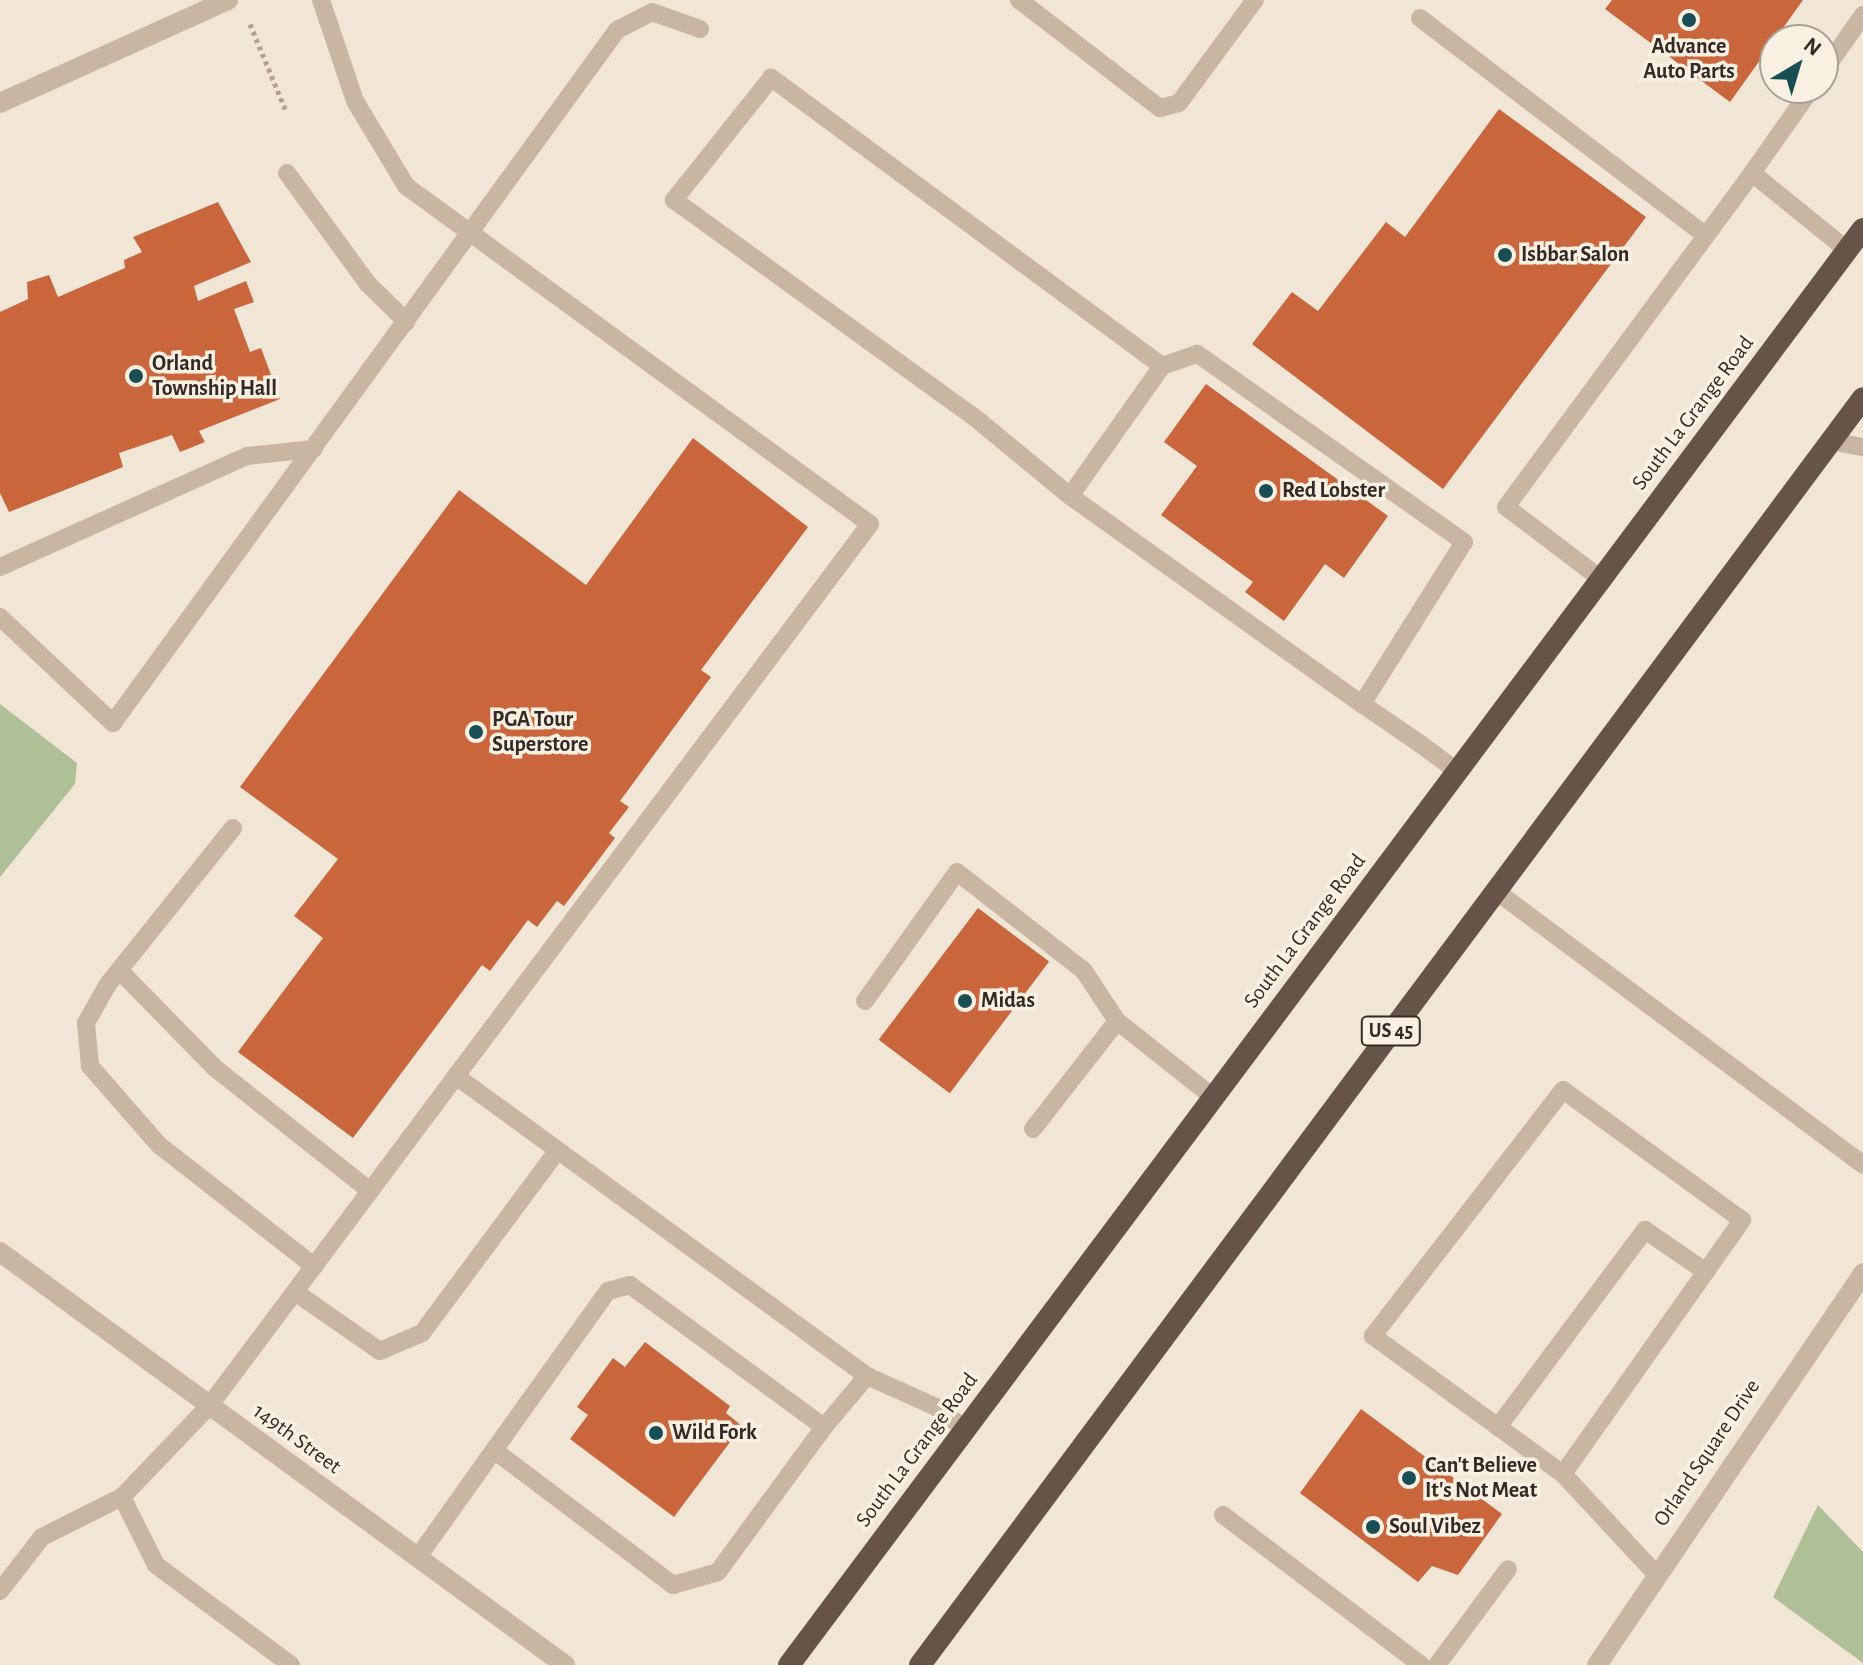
<!DOCTYPE html>
<style>
body{margin:0}
#map{position:relative;width:1863px;height:1665px;overflow:hidden;background:#f1e6d6;font-family:"Alegreya Sans",sans-serif}
div>[style]{position:absolute}
[style*='--x']{left:calc(var(--x)*1px);top:calc(var(--y)*1px);width:calc(var(--w)*1px);rotate:calc(var(--a)*1deg)}
.green>*{inset:0;background:#b0c096}
.building>*{inset:0;background:#c9663c;transform-origin:0 0}
.path>*{height:5px;margin-top:-2.5px;transform-origin:0;background:repeating-linear-gradient(90deg,#b5a08c 0 4px,transparent 0 8px)}
.service>*{height:18px;margin:-9px;padding:0 9px;transform-origin:9px;border-radius:9px;background:#c9b6a2}
.minor>*{height:20px;margin:-10px;padding:0 10px;transform-origin:10px;border-radius:10px;background:#c9b6a2}
.tertiary>*{height:20px;margin:-10px;padding:0 10px;transform-origin:10px;border-radius:10px;background:#c9b6a2}
.trunk>*{height:22px;margin:-11px;padding:0 11px;transform-origin:11px;border-radius:11px;background:#665448}
.dots>*{width:22px;height:22px;translate:-50% -50%;box-sizing:border-box;border:4px solid #f9f0e2;border-radius:50%}
span{translate:-50% -50%;white-space:nowrap;text-align:center;line-height:1.15;-webkit-text-stroke:7px #f9f0e2;paint-order:stroke}
.shield-label span{padding:2px 6px;background:#f9f0e2;border:2px solid;border-radius:6px;-webkit-text-stroke-width:0}
.shield-label{font-size:20px;color:#332a25;font-weight:700}
.poi-label{font-size:22px;color:#332a25;font-weight:700}
.left{translate:0 -50%;text-align:left}
.street-label{font-size:22px;color:#332a25}
.north{position:absolute;left:1759px;top:24px;width:80px;height:80px;box-sizing:border-box;background:#f9f0e2;border:2px solid #aaa196;border-radius:50%;rotate:38deg;font-size:22px;font-weight:700;line-height:32px;text-align:center;color:#332a25}
.north::after{content:'';display:block;margin:auto;width:28px;height:36px;background:#1a4e55;clip-path:polygon(50% 0,100% 100%,50% 72%,0 100%)}
</style>
<div id="map">
<div class="green">
<div style="clip-path:polygon(0 704px,77px 763px,75px 784px,0 877px)"></div>
<div style="clip-path:polygon(1818px 1505px,1863px 1552px,1863px 1663px,1773px 1597px)"></div>
</div>
<div class="building">
<div style="clip-path:polygon(1612px 0,1803px 0,1730px 102px,1605px 9px)"></div>
<div style="clip-path:polygon(1499px 109px,1646px 217px,1443px 489px,1252px 344px,1292px 292px,1318px 311px,1386px 222px,1405px 237px)"></div>
<div style="clip-path:polygon(218px 202px,251px 262px,194px 286px,198px 301px,246px 281px,254px 302px,234px 309px,250px 352px,261px 348px,280px 399px,199px 431px,205px 442px,180px 452px,172px 435px,119px 453px,123px 467px,9px 512px,0 493px,0 312px,28px 299px,27px 282px,49px 275px,58px 297px,125px 268px,124px 260px,142px 252px,133px 237px)"></div>
<div style="clip-path:polygon(1206px 384px,1388px 516px,1344px 578px,1325px 564px,1284px 621px,1245px 592px,1253px 582px,1161px 515px,1197px 466px,1164px 442px)"></div>
<div style="clip-path:polygon(693px 438px,808px 527px,701px 670px,711px 677px,620px 801px,629px 807px,609px 833px,615px 838px,564px 906px,557px 901px,537px 927px,528px 920px,490px 971px,482px 965px,353px 1138px,238px 1052px,323px 938px,294px 916px,338px 859px,240px 787px,459px 490px,586px 585px)"></div>
<div style="left:978px;top:908px;width:89px;height:165px;rotate:37deg"></div>
<div style="clip-path:polygon(645px 1342px,730px 1406px,726px 1413px,742px 1426px,674px 1517px,570px 1439px,588px 1415px,577px 1407px,613px 1358px,625px 1367px)"></div>
<div style="clip-path:polygon(1361px 1409px,1502px 1514px,1458px 1575px,1432px 1566px,1418px 1582px,1300px 1493px)"></div>
</div>
<div class="path">
<div style="--x:250;--y:24;--w:94;--a:67.5"></div>
</div>
<div class="service">
<div style="--x:321;--y:0;--w:107;--a:71.4"></div>
<div style="--x:355;--y:101;--w:99;--a:59"></div>
<div style="--x:406;--y:186;--w:574;--a:36.07"></div>
<div style="--x:870;--y:524;--w:690;--a:126.87"></div>
<div style="--x:456;--y:1076;--w:509;--a:36.13"></div>
<div style="--x:867;--y:1376;--w:76;--a:24.2"></div>
<div style="--x:936;--y:1407;--w:36;--a:37"></div>
<div style="--x:1019;--y:0;--w:178;--a:37.5"></div>
<div style="--x:1160;--y:108;--w:20;--a:-15"></div>
<div style="--x:1179;--y:103;--w:128;--a:-53.6"></div>
<div style="--x:1420;--y:18;--w:358;--a:37.3"></div>
<div style="--x:1823;--y:72;--w:70;--a:-54.9"></div>
<div style="--x:1812;--y:88;--w:104;--a:125.2"></div>
<div style="--x:1752;--y:173;--w:122;--a:39"></div>
<div style="--x:287;--y:173;--w:137;--a:53.9"></div>
<div style="--x:368;--y:284;--w:54;--a:44.3"></div>
<div style="--x:1831;--y:441;--w:33;--a:11"></div>
<div style="--x:1070;--y:496;--w:159;--a:-54.7"></div>
<div style="--x:0;--y:567;--w:271;--a:-24.2"></div>
<div style="--x:247;--y:456;--w:67;--a:-6"></div>
<div style="--x:1601;--y:579;--w:119;--a:-142.8"></div>
<div style="--x:1506;--y:507;--w:415;--a:-53.6"></div>
<div style="--x:0;--y:617;--w:155;--a:43.2"></div>
<div style="--x:113;--y:723;--w:857;--a:-53.97"></div>
<div style="--x:617;--y:30;--w:39;--a:-27"></div>
<div style="--x:652;--y:12;--w:51;--a:19.5"></div>
<div style="--x:1362;--y:704;--w:191;--a:-57.8"></div>
<div style="--x:1464;--y:542;--w:327;--a:-144.8"></div>
<div style="--x:1197;--y:354;--w:37;--a:161"></div>
<div style="--x:1162;--y:366;--w:486;--a:-143.6"></div>
<div style="--x:771;--y:78;--w:156;--a:128.5"></div>
<div style="--x:674;--y:200;--w:377;--a:35.9"></div>
<div style="--x:979;--y:421;--w:118;--a:39.5"></div>
<div style="--x:1070;--y:496;--w:359;--a:35.5"></div>
<div style="--x:1362;--y:704;--w:69;--a:34.4"></div>
<div style="--x:1419;--y:743;--w:47;--a:36.4"></div>
<div style="--x:233;--y:828;--w:200;--a:128.7"></div>
<div style="--x:108;--y:984;--w:45;--a:119.4"></div>
<div style="--x:86;--y:1023;--w:43;--a:84.7"></div>
<div style="--x:90;--y:1066;--w:105;--a:48.9"></div>
<div style="--x:159;--y:1145;--w:197;--a:38"></div>
<div style="--x:1496;--y:891;--w:458;--a:36.7"></div>
<div style="--x:119;--y:970;--w:137;--a:45.6"></div>
<div style="--x:215;--y:1068;--w:198;--a:38.4"></div>
<div style="--x:865;--y:1001;--w:158;--a:-54.5"></div>
<div style="--x:957;--y:872;--w:161;--a:37.9"></div>
<div style="--x:1084;--y:971;--w:60;--a:56.6"></div>
<div style="--x:1033;--y:1129;--w:137;--a:-52.1"></div>
<div style="--x:1117;--y:1021;--w:122;--a:38.4"></div>
<div style="--x:295;--y:1292;--w:103;--a:34.8"></div>
<div style="--x:380;--y:1351;--w:46;--a:-23.2"></div>
<div style="--x:422;--y:1333;--w:227;--a:-53.4"></div>
<div style="--x:824;--y:1427;--w:67;--a:-49.9"></div>
<div style="--x:1498;--y:1427;--w:246;--a:-53.3"></div>
<div style="--x:1645;--y:1230;--w:74;--a:34.5"></div>
<div style="--x:1563;--y:1474;--w:311;--a:-54.8"></div>
<div style="--x:1742;--y:1220;--w:221;--a:-144"></div>
<div style="--x:1563;--y:1090;--w:311;--a:127.7"></div>
<div style="--x:1373;--y:1336;--w:235;--a:36"></div>
<div style="--x:1563;--y:1474;--w:135;--a:47.1"></div>
<div style="--x:122;--y:1497;--w:76;--a:63.4"></div>
<div style="--x:156;--y:1565;--w:168;--a:36.5"></div>
<div style="--x:1223;--y:1515;--w:248;--a:37.1"></div>
<div style="--x:418;--y:1557;--w:131;--a:-54.6"></div>
<div style="--x:494;--y:1450;--w:196;--a:-54.4"></div>
<div style="--x:608;--y:1291;--w:23;--a:-15"></div>
<div style="--x:630;--y:1285;--w:240;--a:36.2"></div>
<div style="--x:824;--y:1427;--w:180;--a:126.2"></div>
<div style="--x:718;--y:1572;--w:47;--a:163.9"></div>
<div style="--x:673;--y:1585;--w:224;--a:-143"></div>
<div style="--x:0;--y:1591;--w:68;--a:-52.1"></div>
<div style="--x:42;--y:1537;--w:89;--a:-26.6"></div>
<div style="--x:122;--y:1497;--w:127;--a:-46.3"></div>
<div style="--x:210;--y:1405;--w:411;--a:-53.2"></div>
<div style="--x:1437;--y:1665;--w:119;--a:-53.5"></div>
</div>
<div class="minor">
<div style="--x:0;--y:1252;--w:700;--a:36.17"></div>
<div style="--x:1597;--y:1665;--w:474;--a:-55.8"></div>
</div>
<div class="tertiary">
<div style="--x:0;--y:103;--w:250;--a:-24.3"></div>
</div>
<div class="trunk">
<div style="--x:789;--y:1665;--w:1793;--a:-53.21"></div>
<div style="--x:920;--y:1665;--w:1579;--a:-53.34"></div>
</div>
<div class="dots">
<div style="left:1689px;top:20px;background:#1a4e55"></div>
<div style="left:1505px;top:255px;background:#1a4e55"></div>
<div style="left:136px;top:376px;background:#1a4e55"></div>
<div style="left:1266px;top:491px;background:#1a4e55"></div>
<div style="left:476px;top:732px;background:#1a4e55"></div>
<div style="left:965px;top:1001px;background:#1a4e55"></div>
<div style="left:656px;top:1433px;background:#1a4e55"></div>
<div style="left:1409px;top:1478px;background:#1a4e55"></div>
<div style="left:1373px;top:1527px;background:#1a4e55"></div>
</div>
<div class="shield-label">
<span style="left:1391px;top:1031px">US 45</span>
</div>
<div class="poi-label">
<span style="left:1689px;top:59px">Advance<br>Auto Parts</span>
<span class="left" style="left:1521px;top:255px">Isbbar Salon</span>
<span class="left" style="left:152px;top:376px">Orland<br>Township Hall</span>
<span class="left" style="left:1282px;top:491px">Red Lobster</span>
<span class="left" style="left:492px;top:732px">PGA Tour<br>Superstore</span>
<span class="left" style="left:981px;top:1001px">Midas</span>
<span class="left" style="left:672px;top:1433px">Wild Fork</span>
<span class="left" style="left:1425px;top:1478px">Can't Believe<br>It's Not Meat</span>
<span class="left" style="left:1389px;top:1527px">Soul Vibez</span>
</div>
<div class="street-label">
<span style="left:1693px;top:413px;rotate:-53deg">South La Grange Road</span>
<span style="left:1305px;top:931px;rotate:-53deg">South La Grange Road</span>
<span style="left:297px;top:1439px;rotate:36deg">149th Street</span>
<span style="left:917px;top:1450px;rotate:-53deg">South La Grange Road</span>
<span style="left:1707px;top:1453px;rotate:-56deg">Orland Square Drive</span>
</div>
<div class="north">N</div>
</div>
